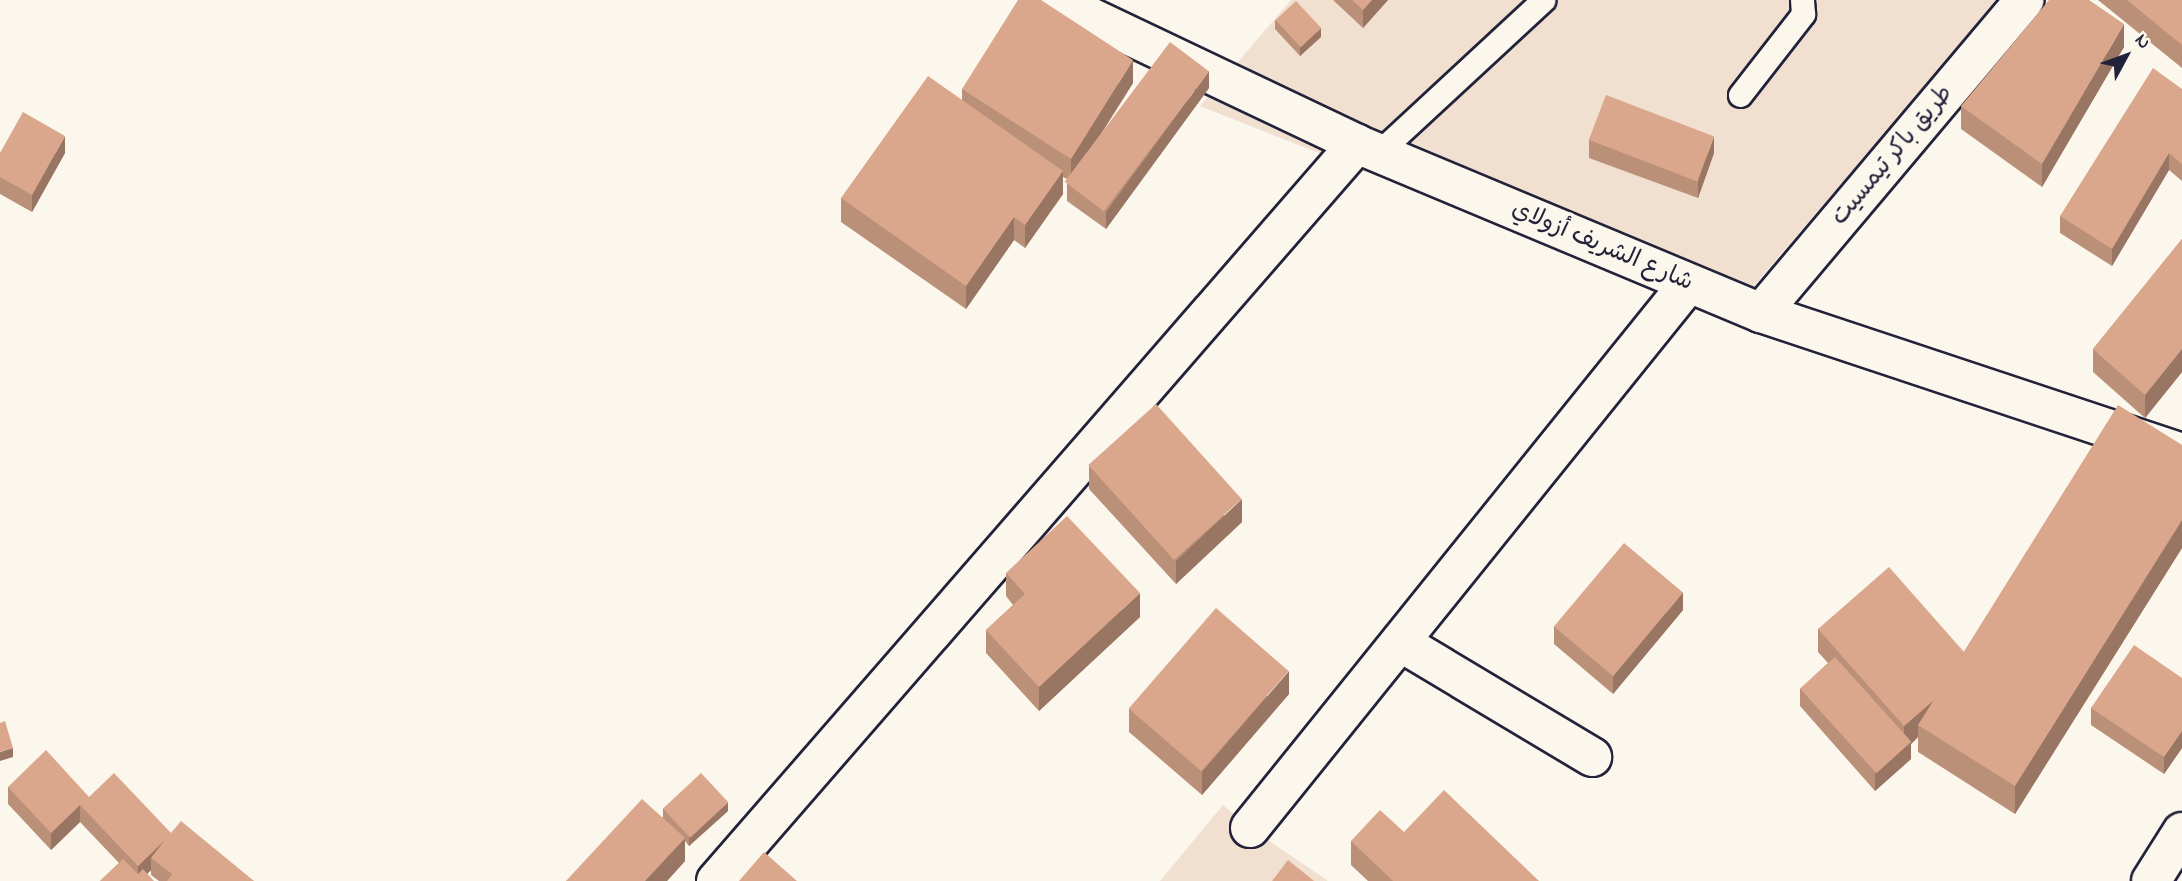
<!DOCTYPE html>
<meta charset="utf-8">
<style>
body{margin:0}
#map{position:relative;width:2182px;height:881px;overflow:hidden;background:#fbf7ec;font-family:"Indie Flower","Playpen Sans Arabic",sans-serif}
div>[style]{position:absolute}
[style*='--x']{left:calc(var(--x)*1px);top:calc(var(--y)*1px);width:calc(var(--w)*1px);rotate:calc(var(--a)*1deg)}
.built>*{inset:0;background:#f1dfd0}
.roads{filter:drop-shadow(2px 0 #22223b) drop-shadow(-2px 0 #22223b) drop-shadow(0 2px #22223b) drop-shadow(0 -2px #22223b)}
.lane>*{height:23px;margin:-11.5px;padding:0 11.5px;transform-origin:11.5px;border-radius:11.5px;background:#fbf7ec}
.street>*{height:38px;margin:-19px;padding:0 19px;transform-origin:19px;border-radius:19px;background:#fbf7ec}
.wall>*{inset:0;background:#bb9079}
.shaded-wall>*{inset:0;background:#997563}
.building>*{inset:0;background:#daa78d;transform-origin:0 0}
span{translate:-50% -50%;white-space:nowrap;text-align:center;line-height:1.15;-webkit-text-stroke:7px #fbf7ec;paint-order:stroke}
.street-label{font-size:24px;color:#22223b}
.north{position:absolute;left:2091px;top:21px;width:70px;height:70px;-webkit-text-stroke:5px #fbf7ec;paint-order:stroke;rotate:49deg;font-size:19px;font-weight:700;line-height:28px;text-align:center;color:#22223b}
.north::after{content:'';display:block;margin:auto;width:24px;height:32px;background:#22223b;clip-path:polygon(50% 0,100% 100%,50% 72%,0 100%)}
</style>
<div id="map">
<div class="built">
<div style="clip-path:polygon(1291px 0,1998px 0,1729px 315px,1200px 106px)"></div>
<div style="clip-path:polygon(1223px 805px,1250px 828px,1328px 881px,1160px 881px)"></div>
</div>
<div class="roads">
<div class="lane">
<div style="--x:1740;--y:95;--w:103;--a:-52.1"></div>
<div style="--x:1803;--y:14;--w:14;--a:-94"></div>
<div style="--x:1379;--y:152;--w:224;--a:-42.8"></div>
</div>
<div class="street">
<div style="--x:1039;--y:0;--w:52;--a:18.1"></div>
<div style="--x:1088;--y:16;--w:298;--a:25.4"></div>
<div style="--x:1357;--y:144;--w:438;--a:22.7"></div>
<div style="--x:1761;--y:313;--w:444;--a:18.4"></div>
<div style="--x:1761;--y:313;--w:409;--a:-49.9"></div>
<div style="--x:1400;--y:642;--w:224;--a:30.9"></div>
<div style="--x:1250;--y:828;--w:698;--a:-51.16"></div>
<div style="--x:716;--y:881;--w:977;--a:-48.99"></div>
<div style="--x:2151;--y:881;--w:58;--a:-57.7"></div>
</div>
</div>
<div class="wall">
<div style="clip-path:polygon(1333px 0,1388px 0,1363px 28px)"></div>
<div style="clip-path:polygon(2098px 0,2182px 0,2182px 68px)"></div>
<div style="clip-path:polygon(1275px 20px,1321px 37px,1300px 56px,1275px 29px)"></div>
<div style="clip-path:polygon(2124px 47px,2042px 187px,1961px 129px,1961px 106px)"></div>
<div style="clip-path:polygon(1133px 83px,1091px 149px,1209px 88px,1106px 229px,1067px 201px,1067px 184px,1069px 180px,1063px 177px,1063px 194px,1025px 248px,1014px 240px,966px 309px,841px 222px,841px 198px,962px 100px,962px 89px)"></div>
<div style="clip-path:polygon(2182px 89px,2182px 181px,2169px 170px,2112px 266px,2060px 233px,2060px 216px)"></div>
<div style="clip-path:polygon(1589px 140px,1714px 153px,1698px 198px,1589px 158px)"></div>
<div style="clip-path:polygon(0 153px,65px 153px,32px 212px,0 194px)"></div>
<div style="clip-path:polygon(2182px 239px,2182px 372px,2145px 418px,2093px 372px,2093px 349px)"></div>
<div style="clip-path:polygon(2182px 445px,2182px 548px,2015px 814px,1918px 752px,1918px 737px,1911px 744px,1911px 759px,1875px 791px,1800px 706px,1800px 689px,1828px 663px,1818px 652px,1818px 629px,1964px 652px)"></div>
<div style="clip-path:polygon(1089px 466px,1242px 522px,1176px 584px,1089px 489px)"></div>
<div style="clip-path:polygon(1006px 573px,1140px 617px,1039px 711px,986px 653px,986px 630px,1013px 605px,1006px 596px)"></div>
<div style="clip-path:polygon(1683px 610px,1613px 694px,1554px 644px,1554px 627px)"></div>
<div style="clip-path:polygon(2182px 678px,2182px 748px,2164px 774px,2091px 725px,2091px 708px)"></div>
<div style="clip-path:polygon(1289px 694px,1202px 795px,1129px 732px,1129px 709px)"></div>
<div style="clip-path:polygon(8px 787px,89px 797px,171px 833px,254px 881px,159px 881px,151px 875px,151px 870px,147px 874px,100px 881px,119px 863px,80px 822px,51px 850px,8px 804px)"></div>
<div style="clip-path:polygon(663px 808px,728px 811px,689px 846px,685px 841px,685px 861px,667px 881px,566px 881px,663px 817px)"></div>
<div style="clip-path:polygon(1404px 832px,1539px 881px,1368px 881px,1351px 865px,1351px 841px)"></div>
</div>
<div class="shaded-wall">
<div style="clip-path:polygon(1372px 0,1388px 0,1363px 28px,1363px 10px)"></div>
<div style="clip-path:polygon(2124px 24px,2124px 47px,2042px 187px,2042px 164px)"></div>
<div style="clip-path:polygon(1321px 28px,1321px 37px,1300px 56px,1300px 47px)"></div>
<div style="clip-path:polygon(1133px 60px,1133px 83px,1071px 182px,1071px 159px)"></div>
<div style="clip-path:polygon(1209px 71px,1209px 88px,1106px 229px,1106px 212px)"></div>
<div style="clip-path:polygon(65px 136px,65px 153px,32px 212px,32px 195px)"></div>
<div style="clip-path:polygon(1714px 136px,1714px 153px,1698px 198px,1698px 181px)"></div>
<div style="clip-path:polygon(2169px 153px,2169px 170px,2112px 266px,2112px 249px)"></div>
<div style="clip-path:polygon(1063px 171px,1063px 194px,1025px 248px,1025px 225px)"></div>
<div style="clip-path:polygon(1014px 217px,1014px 240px,966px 309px,966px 286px)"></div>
<div style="clip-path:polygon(2182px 349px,2182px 372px,2145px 418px,2145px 395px)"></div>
<div style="clip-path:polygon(1242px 499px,1242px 522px,1176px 584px,1176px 561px)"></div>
<div style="clip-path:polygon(2182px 520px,2182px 548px,2015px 814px,2015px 786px)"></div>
<div style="clip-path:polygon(1683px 592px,1683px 610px,1613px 694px,1613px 677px)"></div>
<div style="clip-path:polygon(1140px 593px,1140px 617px,1039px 711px,1039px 687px)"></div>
<div style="clip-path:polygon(1289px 671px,1289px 694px,1202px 795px,1202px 772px)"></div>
<div style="clip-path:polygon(1939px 695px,1918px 725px,1918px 737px,1911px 744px,1911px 759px,1875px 791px,1875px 773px,1904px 748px,1904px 726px)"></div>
<div style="clip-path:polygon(2182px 731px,2182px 748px,2164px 774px,2164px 757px)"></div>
<div style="clip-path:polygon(13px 748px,13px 757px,0 761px,0 752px)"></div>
<div style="clip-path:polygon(728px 802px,728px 811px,689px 846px,689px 837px)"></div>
<div style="clip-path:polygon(80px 805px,80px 822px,51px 850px,51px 833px)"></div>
<div style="clip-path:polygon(685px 838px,685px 861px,667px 881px,645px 881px)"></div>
<div style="clip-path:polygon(165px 840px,151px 858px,151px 870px,140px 881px,138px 881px,138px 866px)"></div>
</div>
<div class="building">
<div style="clip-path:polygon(1018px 0,1041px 0,1133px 60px,1071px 159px,962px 89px)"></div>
<div style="clip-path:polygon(1352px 0,1372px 0,1363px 10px)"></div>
<div style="clip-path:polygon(2049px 0,2089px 0,2124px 24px,2042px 164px,1961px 106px)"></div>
<div style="clip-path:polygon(2127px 0,2182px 0,2182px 45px)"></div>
<div style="left:1296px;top:1px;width:37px;height:28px;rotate:47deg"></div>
<div style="left:1170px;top:42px;width:49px;height:175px;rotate:37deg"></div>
<div style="clip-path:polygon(2153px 68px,2182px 89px,2182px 164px,2169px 153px,2112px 249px,2060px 216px)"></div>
<div style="clip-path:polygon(928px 76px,1063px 171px,1025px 225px,1014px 217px,966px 286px,841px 198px)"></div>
<div style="left:1606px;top:95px;width:116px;height:48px;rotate:21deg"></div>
<div style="clip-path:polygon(23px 112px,65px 136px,32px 195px,0 177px,0 153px)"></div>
<div style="clip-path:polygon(2182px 239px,2182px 349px,2145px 395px,2093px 349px)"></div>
<div style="left:1156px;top:404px;width:128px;height:91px;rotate:48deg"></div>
<div style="clip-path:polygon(2118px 405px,2182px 445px,2182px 520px,2015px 786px,1918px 725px)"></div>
<div style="clip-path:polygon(1067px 516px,1140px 593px,1039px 687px,986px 630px,1025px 594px,1006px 573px)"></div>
<div style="left:1624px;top:543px;width:77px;height:109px;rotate:40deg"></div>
<div style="clip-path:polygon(1889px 567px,1964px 652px,1933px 701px,1904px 726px,1818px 629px)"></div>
<div style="left:1216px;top:608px;width:96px;height:133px;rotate:41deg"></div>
<div style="clip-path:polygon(2134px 645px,2182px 678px,2182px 731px,2164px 757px,2091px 708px)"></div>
<div style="left:1835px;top:657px;width:114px;height:47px;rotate:48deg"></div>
<div style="clip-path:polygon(5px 721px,13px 748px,0 752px,0 723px)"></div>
<div style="clip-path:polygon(46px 750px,89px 797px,114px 773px,171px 833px,181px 821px,254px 881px,167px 881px,172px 874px,151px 858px,165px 840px,138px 866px,80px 805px,51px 833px,8px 787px)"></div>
<div style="left:701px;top:773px;width:40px;height:52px;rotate:47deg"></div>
<div style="clip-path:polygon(1444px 790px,1539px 881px,1393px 881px,1351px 841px,1380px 810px,1404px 832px)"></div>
<div style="clip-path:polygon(642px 799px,685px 838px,645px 881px,566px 881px)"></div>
<div style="clip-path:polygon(764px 852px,797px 881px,739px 881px)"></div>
<div style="clip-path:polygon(123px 859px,138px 874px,143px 869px,154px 881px,100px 881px)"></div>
<div style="clip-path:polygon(1288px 860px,1314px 881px,1272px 881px)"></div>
</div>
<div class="street-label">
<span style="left:1893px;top:156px;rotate:-50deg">طريق باكر تيمسيت</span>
<span style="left:1602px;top:247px;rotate:23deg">شارع الشريف أزولاي</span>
</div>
<div class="north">N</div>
</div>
